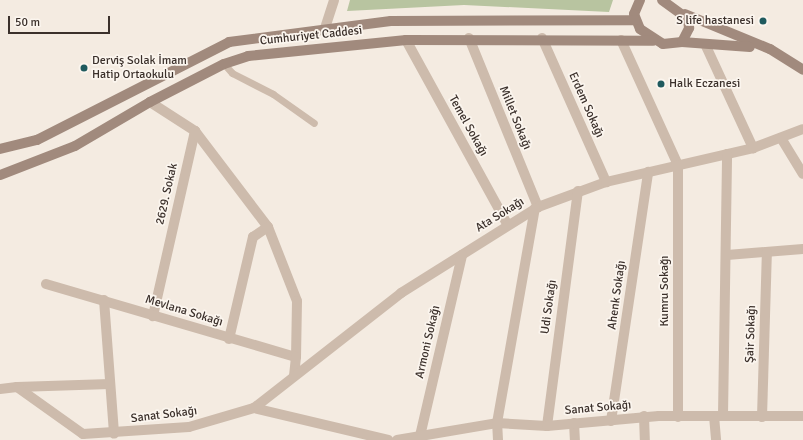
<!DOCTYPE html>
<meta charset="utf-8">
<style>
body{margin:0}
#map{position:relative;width:803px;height:440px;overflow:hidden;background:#f4ebe1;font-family:Signika,sans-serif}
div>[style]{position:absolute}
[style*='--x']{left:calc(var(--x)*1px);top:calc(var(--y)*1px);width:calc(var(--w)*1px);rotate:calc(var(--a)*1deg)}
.green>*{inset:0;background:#b8c4a0}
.service>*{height:7px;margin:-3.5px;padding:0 3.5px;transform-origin:3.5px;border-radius:3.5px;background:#cdbbac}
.minor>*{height:10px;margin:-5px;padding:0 5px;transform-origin:5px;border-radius:5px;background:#cdbbac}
.secondary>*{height:10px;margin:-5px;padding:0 5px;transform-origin:5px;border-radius:5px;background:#a18a7d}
.dots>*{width:11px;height:11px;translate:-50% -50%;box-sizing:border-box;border:2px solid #fbf5ee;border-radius:50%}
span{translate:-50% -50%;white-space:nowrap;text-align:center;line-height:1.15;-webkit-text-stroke:3.5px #fbf5ee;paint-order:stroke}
.poi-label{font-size:12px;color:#3b302b}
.right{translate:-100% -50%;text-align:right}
.left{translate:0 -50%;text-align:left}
.street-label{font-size:12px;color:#3b302b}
.scale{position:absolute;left:8px;top:16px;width:102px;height:18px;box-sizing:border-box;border:2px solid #3b302b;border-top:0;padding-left:5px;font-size:12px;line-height:14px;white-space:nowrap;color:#3b302b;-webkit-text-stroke:3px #fbf5ee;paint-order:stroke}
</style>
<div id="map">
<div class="green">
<div style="clip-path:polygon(350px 0,613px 0,609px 12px,464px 5px,347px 11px)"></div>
</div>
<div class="service">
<div style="--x:224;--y:64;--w:12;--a:48"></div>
<div style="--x:232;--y:73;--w:46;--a:27.1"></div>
<div style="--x:273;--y:94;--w:50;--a:35.3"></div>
</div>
<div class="minor">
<div style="--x:325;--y:28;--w:29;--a:-72"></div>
<div style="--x:469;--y:38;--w:183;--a:67.8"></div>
<div style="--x:542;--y:38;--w:158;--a:66"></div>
<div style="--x:406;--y:40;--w:210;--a:61.2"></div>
<div style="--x:621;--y:40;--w:137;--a:65.5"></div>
<div style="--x:678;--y:165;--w:252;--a:90"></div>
<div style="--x:705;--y:44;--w:115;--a:65.2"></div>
<div style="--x:150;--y:102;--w:54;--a:32.8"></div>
<div style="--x:195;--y:131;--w:190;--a:102.8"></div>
<div style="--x:195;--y:131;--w:121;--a:52.8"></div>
<div style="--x:268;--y:227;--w:79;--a:68.6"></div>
<div style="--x:297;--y:301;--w:56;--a:91"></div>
<div style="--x:781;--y:138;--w:42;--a:58.6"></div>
<div style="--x:727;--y:255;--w:76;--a:-4.5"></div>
<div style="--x:46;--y:284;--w:260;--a:16.3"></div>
<div style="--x:296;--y:357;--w:19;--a:96"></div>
<div style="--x:104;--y:300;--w:134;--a:85.7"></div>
<div style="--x:229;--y:339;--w:105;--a:-76.8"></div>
<div style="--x:253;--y:237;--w:18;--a:-34"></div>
<div style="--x:17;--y:387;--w:93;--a:-1.8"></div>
<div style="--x:0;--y:389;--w:17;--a:-7"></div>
<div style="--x:17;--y:387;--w:81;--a:35.5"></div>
<div style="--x:83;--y:434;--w:106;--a:-3.8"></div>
<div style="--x:189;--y:427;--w:68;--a:-16.3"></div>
<div style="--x:254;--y:408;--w:138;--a:13.4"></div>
<div style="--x:254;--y:408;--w:187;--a:-38"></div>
<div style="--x:401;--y:293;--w:162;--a:-32.1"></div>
<div style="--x:538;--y:207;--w:72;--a:-20.2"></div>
<div style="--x:606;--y:182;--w:151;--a:-13"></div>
<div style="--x:753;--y:148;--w:53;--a:-20.8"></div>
<div style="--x:723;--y:415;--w:261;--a:-89.1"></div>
<div style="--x:644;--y:416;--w:24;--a:88"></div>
<div style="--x:714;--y:416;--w:24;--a:85"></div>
<div style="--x:762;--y:417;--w:165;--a:-88.3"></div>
<div style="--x:611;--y:421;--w:252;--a:-81.5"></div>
<div style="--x:574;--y:423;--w:17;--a:87"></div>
<div style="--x:547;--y:426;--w:237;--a:-82.5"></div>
<div style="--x:420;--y:436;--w:186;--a:-76.9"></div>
<div style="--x:397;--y:440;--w:101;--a:-9.6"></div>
<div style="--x:497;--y:423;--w:50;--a:3.4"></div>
<div style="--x:547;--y:426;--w:112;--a:-5.1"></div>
<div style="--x:659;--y:416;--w:144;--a:0"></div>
<div style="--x:498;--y:440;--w:17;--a:-93"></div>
<div style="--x:497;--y:423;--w:218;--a:-80"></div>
</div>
<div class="secondary">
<div style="--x:640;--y:0;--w:15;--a:113"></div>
<div style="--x:634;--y:14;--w:16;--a:68"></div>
<div style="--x:640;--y:29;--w:27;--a:33"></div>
<div style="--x:663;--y:44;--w:19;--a:-6"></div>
<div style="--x:682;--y:42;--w:16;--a:-63"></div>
<div style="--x:689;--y:28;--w:9;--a:-96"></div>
<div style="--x:688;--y:19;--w:32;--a:-144"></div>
<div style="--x:685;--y:14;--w:92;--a:22.4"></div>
<div style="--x:770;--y:49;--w:39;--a:32"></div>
<div style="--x:682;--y:42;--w:68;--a:4.2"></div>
<div style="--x:0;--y:149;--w:38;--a:-14"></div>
<div style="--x:37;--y:140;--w:216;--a:-27"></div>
<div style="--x:229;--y:42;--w:163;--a:-7.4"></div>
<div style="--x:391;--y:21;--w:244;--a:-0.2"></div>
<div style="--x:0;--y:175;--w:80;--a:-21.1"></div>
<div style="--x:75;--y:146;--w:87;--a:-30.4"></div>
<div style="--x:150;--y:102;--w:83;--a:-27.2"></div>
<div style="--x:224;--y:64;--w:25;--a:-18"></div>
<div style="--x:248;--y:56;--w:159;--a:-5.8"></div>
<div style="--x:406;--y:40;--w:247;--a:0.2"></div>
</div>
<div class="dots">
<div style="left:763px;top:21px;background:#1f5a5e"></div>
<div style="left:84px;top:68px;background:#1f5a5e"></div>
<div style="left:661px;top:84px;background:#1f5a5e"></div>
</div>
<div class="poi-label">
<span class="right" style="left:754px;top:21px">S life hastanesi</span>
<span class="left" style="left:92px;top:68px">Derviş Solak İmam<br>Hatip Ortaokulu</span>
<span class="left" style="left:669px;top:84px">Halk Eczanesi</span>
</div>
<div class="street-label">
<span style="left:311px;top:36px;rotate:-6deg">Cumhuriyet Caddesi</span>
<span style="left:586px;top:105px;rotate:66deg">Erdem Sokağı</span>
<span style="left:515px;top:118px;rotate:68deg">Millet Sokağı</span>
<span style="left:468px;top:126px;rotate:61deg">Temel Sokağı</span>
<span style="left:167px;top:194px;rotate:-77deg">2629. Sokak</span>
<span style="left:500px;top:215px;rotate:-32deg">Ata Sokağı</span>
<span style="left:665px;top:291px;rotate:-90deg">Kumru Sokağı</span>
<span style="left:617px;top:295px;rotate:-82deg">Ahenk Sokağı</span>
<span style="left:549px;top:307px;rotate:-82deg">Udi Sokağı</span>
<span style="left:184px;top:311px;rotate:17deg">Mevlana Sokağı</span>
<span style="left:751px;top:334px;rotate:-88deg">Şair Sokağı</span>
<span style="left:428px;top:342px;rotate:-77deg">Armoni Sokağı</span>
<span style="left:598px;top:408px;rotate:-5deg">Sanat Sokağı</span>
<span style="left:164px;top:415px;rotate:-7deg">Sanat Sokağı</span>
</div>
<div class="scale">50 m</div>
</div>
